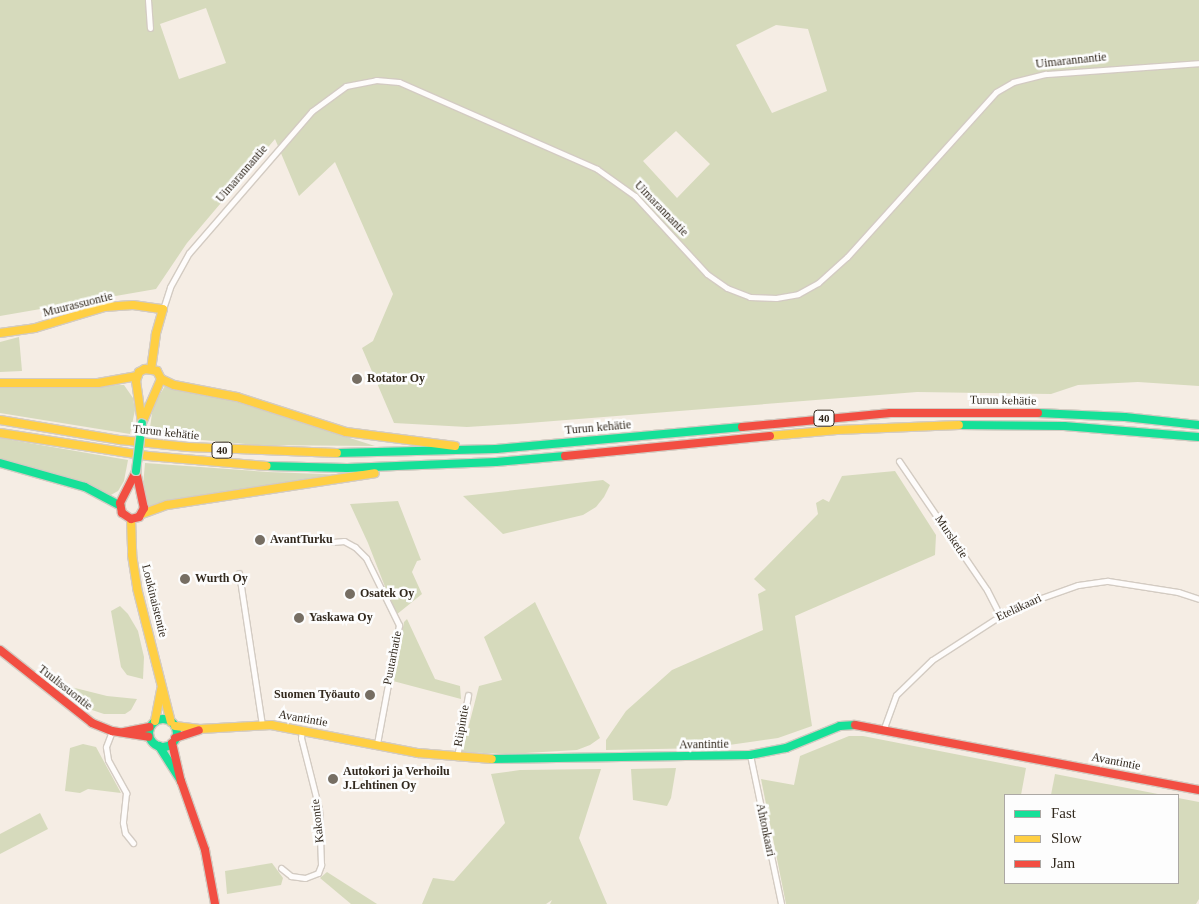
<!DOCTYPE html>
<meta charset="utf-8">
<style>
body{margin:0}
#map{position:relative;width:1199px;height:904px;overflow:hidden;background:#f5ede4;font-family:Georgia,serif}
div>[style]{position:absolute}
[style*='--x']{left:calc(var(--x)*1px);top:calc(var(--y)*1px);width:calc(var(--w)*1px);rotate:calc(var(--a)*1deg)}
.green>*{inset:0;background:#d6dabc}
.roads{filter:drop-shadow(1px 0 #d3cbc2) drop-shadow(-1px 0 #d3cbc2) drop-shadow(0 1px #d3cbc2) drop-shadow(0 -1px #d3cbc2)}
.street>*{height:5px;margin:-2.5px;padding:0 2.5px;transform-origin:2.5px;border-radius:2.5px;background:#fefcfb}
.fast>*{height:8px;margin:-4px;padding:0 4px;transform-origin:4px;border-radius:4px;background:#16e098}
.fast>.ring{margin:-4px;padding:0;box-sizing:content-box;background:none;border:8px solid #16e098;border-radius:50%}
.slow>*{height:8px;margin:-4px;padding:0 4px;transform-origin:4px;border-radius:4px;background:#ffcf43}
.jam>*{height:8px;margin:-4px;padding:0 4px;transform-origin:4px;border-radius:4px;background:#f24e42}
.bridges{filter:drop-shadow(1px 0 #d3cbc2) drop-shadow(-1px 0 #d3cbc2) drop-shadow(0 1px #d3cbc2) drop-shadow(0 -1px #d3cbc2)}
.fast-bridge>*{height:8px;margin:-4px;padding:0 4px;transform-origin:4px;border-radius:4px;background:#16e098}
.dots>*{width:14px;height:14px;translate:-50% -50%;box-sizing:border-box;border:2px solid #fdfdfd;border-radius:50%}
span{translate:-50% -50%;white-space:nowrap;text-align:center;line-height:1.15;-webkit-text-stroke:5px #fdfdfd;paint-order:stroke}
.shield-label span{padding:1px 4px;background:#fdfdfd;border:1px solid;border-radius:4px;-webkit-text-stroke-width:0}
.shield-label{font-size:11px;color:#32291e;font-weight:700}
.street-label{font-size:12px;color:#32291e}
.poi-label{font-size:12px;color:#32291e;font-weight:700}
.left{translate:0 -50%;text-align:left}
.right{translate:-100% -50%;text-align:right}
.legend{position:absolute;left:1004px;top:794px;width:175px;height:90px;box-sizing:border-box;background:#fdfdfd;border:1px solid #aca8a4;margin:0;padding:6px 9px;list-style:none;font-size:15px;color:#32291e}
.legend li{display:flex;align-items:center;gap:10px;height:25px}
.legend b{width:25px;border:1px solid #aca8a4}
</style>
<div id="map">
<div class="green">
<div style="clip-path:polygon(evenodd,0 0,1199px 0,1199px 386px,1138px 382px,1078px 385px,1051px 394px,917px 392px,516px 424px,467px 427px,394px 423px,362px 348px,373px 341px,393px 294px,335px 162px,299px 196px,275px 139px,187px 243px,156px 289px,0 316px,0 0,206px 8px,226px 63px,179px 79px,160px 24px,206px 8px,0 0,776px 25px,808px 29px,827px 91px,772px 113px,736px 45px,776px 25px,0 0,676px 131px,710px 164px,677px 198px,643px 161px,676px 131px)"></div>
<div style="clip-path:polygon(19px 337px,22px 371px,0 372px,0 342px)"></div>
<div style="clip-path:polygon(124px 385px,133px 398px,135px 410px,130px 434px,0 413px,0 387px)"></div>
<div style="clip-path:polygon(165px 386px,221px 397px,375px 446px,256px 445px,149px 435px,153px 406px)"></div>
<div style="clip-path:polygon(0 438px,128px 460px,124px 481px,118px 491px,109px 496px,0 460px)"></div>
<div style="clip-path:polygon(145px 463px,268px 472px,348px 475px,148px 507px,143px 486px)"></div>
<div style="clip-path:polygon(895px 471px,936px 535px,935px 555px,795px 616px,812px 726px,778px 738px,708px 748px,606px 750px,606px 740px,626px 711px,672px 670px,763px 630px,758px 594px,766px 590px,754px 579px,818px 514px,816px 503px,823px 499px,829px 502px,842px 476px)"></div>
<div style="clip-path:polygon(603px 480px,610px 485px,604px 497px,596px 507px,583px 515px,503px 534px,463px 496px)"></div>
<div style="clip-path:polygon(398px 501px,421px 560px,417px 561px,412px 572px,422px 594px,396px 615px,368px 543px,350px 504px)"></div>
<div style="clip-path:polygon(535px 602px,600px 738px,590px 745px,577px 750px,506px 754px,462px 752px,479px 686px,502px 680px,484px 637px)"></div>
<div style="clip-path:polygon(120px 606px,128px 614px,138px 631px,144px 657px,143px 679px,127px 675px,121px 667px,111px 611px)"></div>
<div style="clip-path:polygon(407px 619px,435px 679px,460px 686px,461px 699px,393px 681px,404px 622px)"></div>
<div style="clip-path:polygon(63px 685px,107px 696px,137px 699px,131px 710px,125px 714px,104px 714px,89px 709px)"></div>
<div style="clip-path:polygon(849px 736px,863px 736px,1026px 768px,1021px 795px,1005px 795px,1005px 883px,1178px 883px,1178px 798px,1199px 802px,1199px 899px,1196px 904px,786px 904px,761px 779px,794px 785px,800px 756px)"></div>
<div style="clip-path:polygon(83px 744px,96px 747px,121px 793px,88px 789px,80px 793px,65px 791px,70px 748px)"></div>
<div style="clip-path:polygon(676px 768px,671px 798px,667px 806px,633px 800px,631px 769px)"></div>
<div style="clip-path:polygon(601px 769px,579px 838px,607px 904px,550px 904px,552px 900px,546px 904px,422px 904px,433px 878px,454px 881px,505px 823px,491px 774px,520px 770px)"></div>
<div style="clip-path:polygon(1055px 774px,1163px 795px,1051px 795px)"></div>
<div style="clip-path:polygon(40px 813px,48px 829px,0 854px,0 834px)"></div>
<div style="clip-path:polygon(272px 863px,283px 878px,281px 885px,227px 894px,225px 871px)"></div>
<div style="clip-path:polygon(327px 872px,377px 904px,351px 904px,320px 878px)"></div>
</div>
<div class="roads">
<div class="street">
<div style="--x:148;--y:0;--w:28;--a:86"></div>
<div style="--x:163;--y:309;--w:23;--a:-72"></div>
<div style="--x:170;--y:287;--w:39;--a:-61"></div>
<div style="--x:189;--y:253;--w:188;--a:-49.1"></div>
<div style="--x:312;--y:111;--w:42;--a:-36.3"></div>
<div style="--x:346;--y:86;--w:31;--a:-11"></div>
<div style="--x:376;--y:80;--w:23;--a:5"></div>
<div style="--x:399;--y:82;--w:216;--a:23.7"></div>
<div style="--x:597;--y:169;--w:47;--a:35.4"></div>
<div style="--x:635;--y:196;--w:106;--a:47.3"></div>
<div style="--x:707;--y:274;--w:24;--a:35"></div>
<div style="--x:727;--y:288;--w:25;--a:21"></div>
<div style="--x:750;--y:297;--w:26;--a:2"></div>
<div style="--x:776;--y:298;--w:22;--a:-10"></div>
<div style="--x:798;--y:294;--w:23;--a:-29"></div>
<div style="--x:818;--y:283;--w:39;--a:-42"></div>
<div style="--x:847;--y:257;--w:222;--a:-47.9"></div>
<div style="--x:996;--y:92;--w:20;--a:-30"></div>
<div style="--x:1013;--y:82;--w:34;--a:-14"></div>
<div style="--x:1046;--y:74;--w:153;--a:-4.1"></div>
<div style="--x:899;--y:461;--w:156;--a:55.7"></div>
<div style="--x:987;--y:590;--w:29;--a:63"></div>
<div style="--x:333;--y:542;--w:11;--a:-5"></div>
<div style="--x:344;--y:541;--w:13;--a:29"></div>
<div style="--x:355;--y:547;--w:16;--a:45"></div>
<div style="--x:366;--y:558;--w:75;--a:63.8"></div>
<div style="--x:399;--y:625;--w:121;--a:100.5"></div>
<div style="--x:239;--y:573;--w:154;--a:81.4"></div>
<div style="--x:884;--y:728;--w:35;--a:-70"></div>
<div style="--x:896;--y:695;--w:50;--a:-44.2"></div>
<div style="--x:932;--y:660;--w:81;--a:-32.9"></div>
<div style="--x:1000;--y:616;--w:33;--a:-25"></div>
<div style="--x:1030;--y:602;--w:51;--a:-19.5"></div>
<div style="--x:1078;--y:585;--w:30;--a:-8"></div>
<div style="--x:1108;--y:581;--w:71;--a:8.9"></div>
<div style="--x:1178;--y:592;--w:22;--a:18"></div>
<div style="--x:112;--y:731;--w:17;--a:111"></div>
<div style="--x:106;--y:747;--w:13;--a:81"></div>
<div style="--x:108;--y:760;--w:38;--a:61"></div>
<div style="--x:126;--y:793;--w:30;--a:96"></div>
<div style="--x:123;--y:823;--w:10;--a:79"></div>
<div style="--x:125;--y:833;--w:13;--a:51"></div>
<div style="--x:750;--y:755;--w:152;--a:78.2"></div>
<div style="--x:457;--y:757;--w:63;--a:-79.9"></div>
<div style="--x:281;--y:868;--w:13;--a:39"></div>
<div style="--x:291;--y:876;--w:14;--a:8"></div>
<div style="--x:305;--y:878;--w:14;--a:-21"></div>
<div style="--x:318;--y:873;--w:9;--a:-69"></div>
<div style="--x:321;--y:865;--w:56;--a:-92"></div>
<div style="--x:319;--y:809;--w:73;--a:-104.2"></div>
<div style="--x:301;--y:738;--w:9;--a:-84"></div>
</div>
<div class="fast">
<div style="--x:1038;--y:413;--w:87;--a:2.6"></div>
<div style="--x:1125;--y:417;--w:74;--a:6.2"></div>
<div style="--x:959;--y:425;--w:105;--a:0.5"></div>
<div style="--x:1064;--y:426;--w:135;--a:4.7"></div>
<div style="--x:337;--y:453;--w:159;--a:-1.4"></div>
<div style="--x:496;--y:449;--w:247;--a:-5.1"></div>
<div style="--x:0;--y:463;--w:88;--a:15.8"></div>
<div style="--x:85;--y:487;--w:40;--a:28"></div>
<div style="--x:267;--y:466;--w:80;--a:1.4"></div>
<div style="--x:347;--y:468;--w:149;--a:-2.3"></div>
<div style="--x:496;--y:462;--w:69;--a:-5"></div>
<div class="ring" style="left:149px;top:719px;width:20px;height:20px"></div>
<div style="--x:159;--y:746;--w:41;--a:57.8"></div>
<div style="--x:492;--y:759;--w:258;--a:-0.9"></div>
<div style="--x:750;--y:755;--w:37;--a:-11"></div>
<div style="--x:786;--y:748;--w:58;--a:-22.2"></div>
<div style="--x:840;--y:726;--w:15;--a:-4"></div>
</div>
<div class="slow">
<div style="--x:0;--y:333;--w:35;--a:-8"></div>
<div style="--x:35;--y:328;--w:72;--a:-16.9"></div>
<div style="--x:104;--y:307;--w:29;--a:-4"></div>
<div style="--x:133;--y:305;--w:30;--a:8"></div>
<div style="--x:163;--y:309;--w:26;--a:106"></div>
<div style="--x:156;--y:334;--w:35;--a:98"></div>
<div style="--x:145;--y:369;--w:12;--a:9"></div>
<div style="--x:157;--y:371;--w:9;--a:63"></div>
<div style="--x:161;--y:379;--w:48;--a:113.4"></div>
<div style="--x:142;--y:423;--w:42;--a:-98.1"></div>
<div style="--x:136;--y:381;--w:9;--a:-72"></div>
<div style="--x:139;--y:372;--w:7;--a:-27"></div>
<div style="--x:161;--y:379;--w:14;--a:25"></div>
<div style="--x:174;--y:385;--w:64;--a:10.8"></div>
<div style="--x:237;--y:397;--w:114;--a:17.8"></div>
<div style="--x:346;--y:432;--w:110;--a:7.3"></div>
<div style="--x:0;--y:383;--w:98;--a:0"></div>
<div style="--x:98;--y:383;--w:40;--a:-10"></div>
<div style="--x:0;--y:420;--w:122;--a:9.5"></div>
<div style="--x:120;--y:440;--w:68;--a:5.9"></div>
<div style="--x:188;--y:447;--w:149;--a:2.3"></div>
<div style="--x:0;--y:433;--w:150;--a:8.8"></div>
<div style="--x:148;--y:456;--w:119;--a:4.8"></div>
<div style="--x:770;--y:436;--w:67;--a:-5.1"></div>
<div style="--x:837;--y:430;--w:122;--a:-2.3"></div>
<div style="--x:142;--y:514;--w:27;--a:-20"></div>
<div style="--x:167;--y:505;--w:210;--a:-8.7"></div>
<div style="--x:131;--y:519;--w:36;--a:88"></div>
<div style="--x:132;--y:555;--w:33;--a:81"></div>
<div style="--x:137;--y:588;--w:138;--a:75.8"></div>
<div style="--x:155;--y:721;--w:32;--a:-79"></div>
<div style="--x:175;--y:726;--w:25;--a:7"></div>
<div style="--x:200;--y:729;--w:71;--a:-3.2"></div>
<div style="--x:271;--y:725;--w:150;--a:10.8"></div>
<div style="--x:418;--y:753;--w:74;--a:4.6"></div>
</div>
<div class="jam">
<div style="--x:742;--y:427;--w:149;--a:-5.4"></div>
<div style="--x:890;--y:413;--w:148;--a:0"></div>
<div style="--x:565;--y:456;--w:206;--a:-5.6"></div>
<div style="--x:136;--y:471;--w:38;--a:78"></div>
<div style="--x:144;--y:508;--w:10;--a:119"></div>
<div style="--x:139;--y:517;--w:8;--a:166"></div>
<div style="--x:131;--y:519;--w:11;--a:-146"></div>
<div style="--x:122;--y:513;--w:10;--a:-101"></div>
<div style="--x:120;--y:503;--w:36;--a:-63"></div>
<div style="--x:0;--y:650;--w:117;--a:38.4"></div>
<div style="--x:92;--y:723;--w:22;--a:22"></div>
<div style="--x:112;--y:731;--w:37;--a:9"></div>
<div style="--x:855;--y:725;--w:350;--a:10.7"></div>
<div style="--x:124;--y:732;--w:26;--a:-11"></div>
<div style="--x:175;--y:738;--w:25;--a:-18"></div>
<div style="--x:172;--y:743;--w:39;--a:77"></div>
<div style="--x:181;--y:781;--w:73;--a:70.8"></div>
<div style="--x:205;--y:850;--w:55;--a:79.5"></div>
</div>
</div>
<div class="bridges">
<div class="fast-bridge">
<div style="--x:136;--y:471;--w:48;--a:-82.9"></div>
</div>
</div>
<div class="dots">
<div style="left:357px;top:379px;background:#766e63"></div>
<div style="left:260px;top:540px;background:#766e63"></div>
<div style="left:185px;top:579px;background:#766e63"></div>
<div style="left:350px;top:594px;background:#766e63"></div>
<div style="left:299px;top:618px;background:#766e63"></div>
<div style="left:370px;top:695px;background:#766e63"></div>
<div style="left:333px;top:779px;background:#766e63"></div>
</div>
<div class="shield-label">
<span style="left:824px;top:418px">40</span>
<span style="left:222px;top:450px">40</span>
</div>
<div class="street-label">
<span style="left:1071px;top:61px;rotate:-6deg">Uimarannantie</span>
<span style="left:242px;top:174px;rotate:-49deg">Uimarannantie</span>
<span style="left:661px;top:209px;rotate:46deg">Uimarannantie</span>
<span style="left:78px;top:305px;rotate:-14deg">Muurassuontie</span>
<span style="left:1003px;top:401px;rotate:1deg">Turun kehätie</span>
<span style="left:598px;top:428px;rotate:-5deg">Turun kehätie</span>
<span style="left:166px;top:433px;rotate:6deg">Turun kehätie</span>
<span style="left:951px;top:537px;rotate:56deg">Mursketie</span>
<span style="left:154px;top:601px;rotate:76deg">Loukinaistentie</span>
<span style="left:1019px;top:608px;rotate:-25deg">Eteläkaari</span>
<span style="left:393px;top:658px;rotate:-79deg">Puutarhatie</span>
<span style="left:65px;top:688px;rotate:38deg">Tuulissuontie</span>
<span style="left:303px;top:719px;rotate:10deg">Avantintie</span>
<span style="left:462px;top:726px;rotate:-80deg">Riipintie</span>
<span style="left:704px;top:745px;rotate:-1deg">Avantintie</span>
<span style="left:1116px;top:762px;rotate:11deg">Avantintie</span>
<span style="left:318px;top:821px;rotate:-96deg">Kakontie</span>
<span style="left:765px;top:830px;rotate:78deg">Ahtonkaari</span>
</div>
<div class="poi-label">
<span class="left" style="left:367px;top:379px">Rotator Oy</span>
<span class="left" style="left:270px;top:540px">AvantTurku</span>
<span class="left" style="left:195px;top:579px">Wurth Oy</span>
<span class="left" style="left:360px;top:594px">Osatek Oy</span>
<span class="left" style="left:309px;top:618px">Yaskawa Oy</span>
<span class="right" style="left:360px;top:695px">Suomen Työauto</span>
<span class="left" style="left:343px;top:779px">Autokori ja Verhoilu<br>J.Lehtinen Oy</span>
</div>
<ul class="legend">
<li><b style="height:6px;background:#16e098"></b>Fast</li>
<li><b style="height:6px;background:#ffcf43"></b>Slow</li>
<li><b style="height:6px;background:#f24e42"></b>Jam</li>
</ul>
</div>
